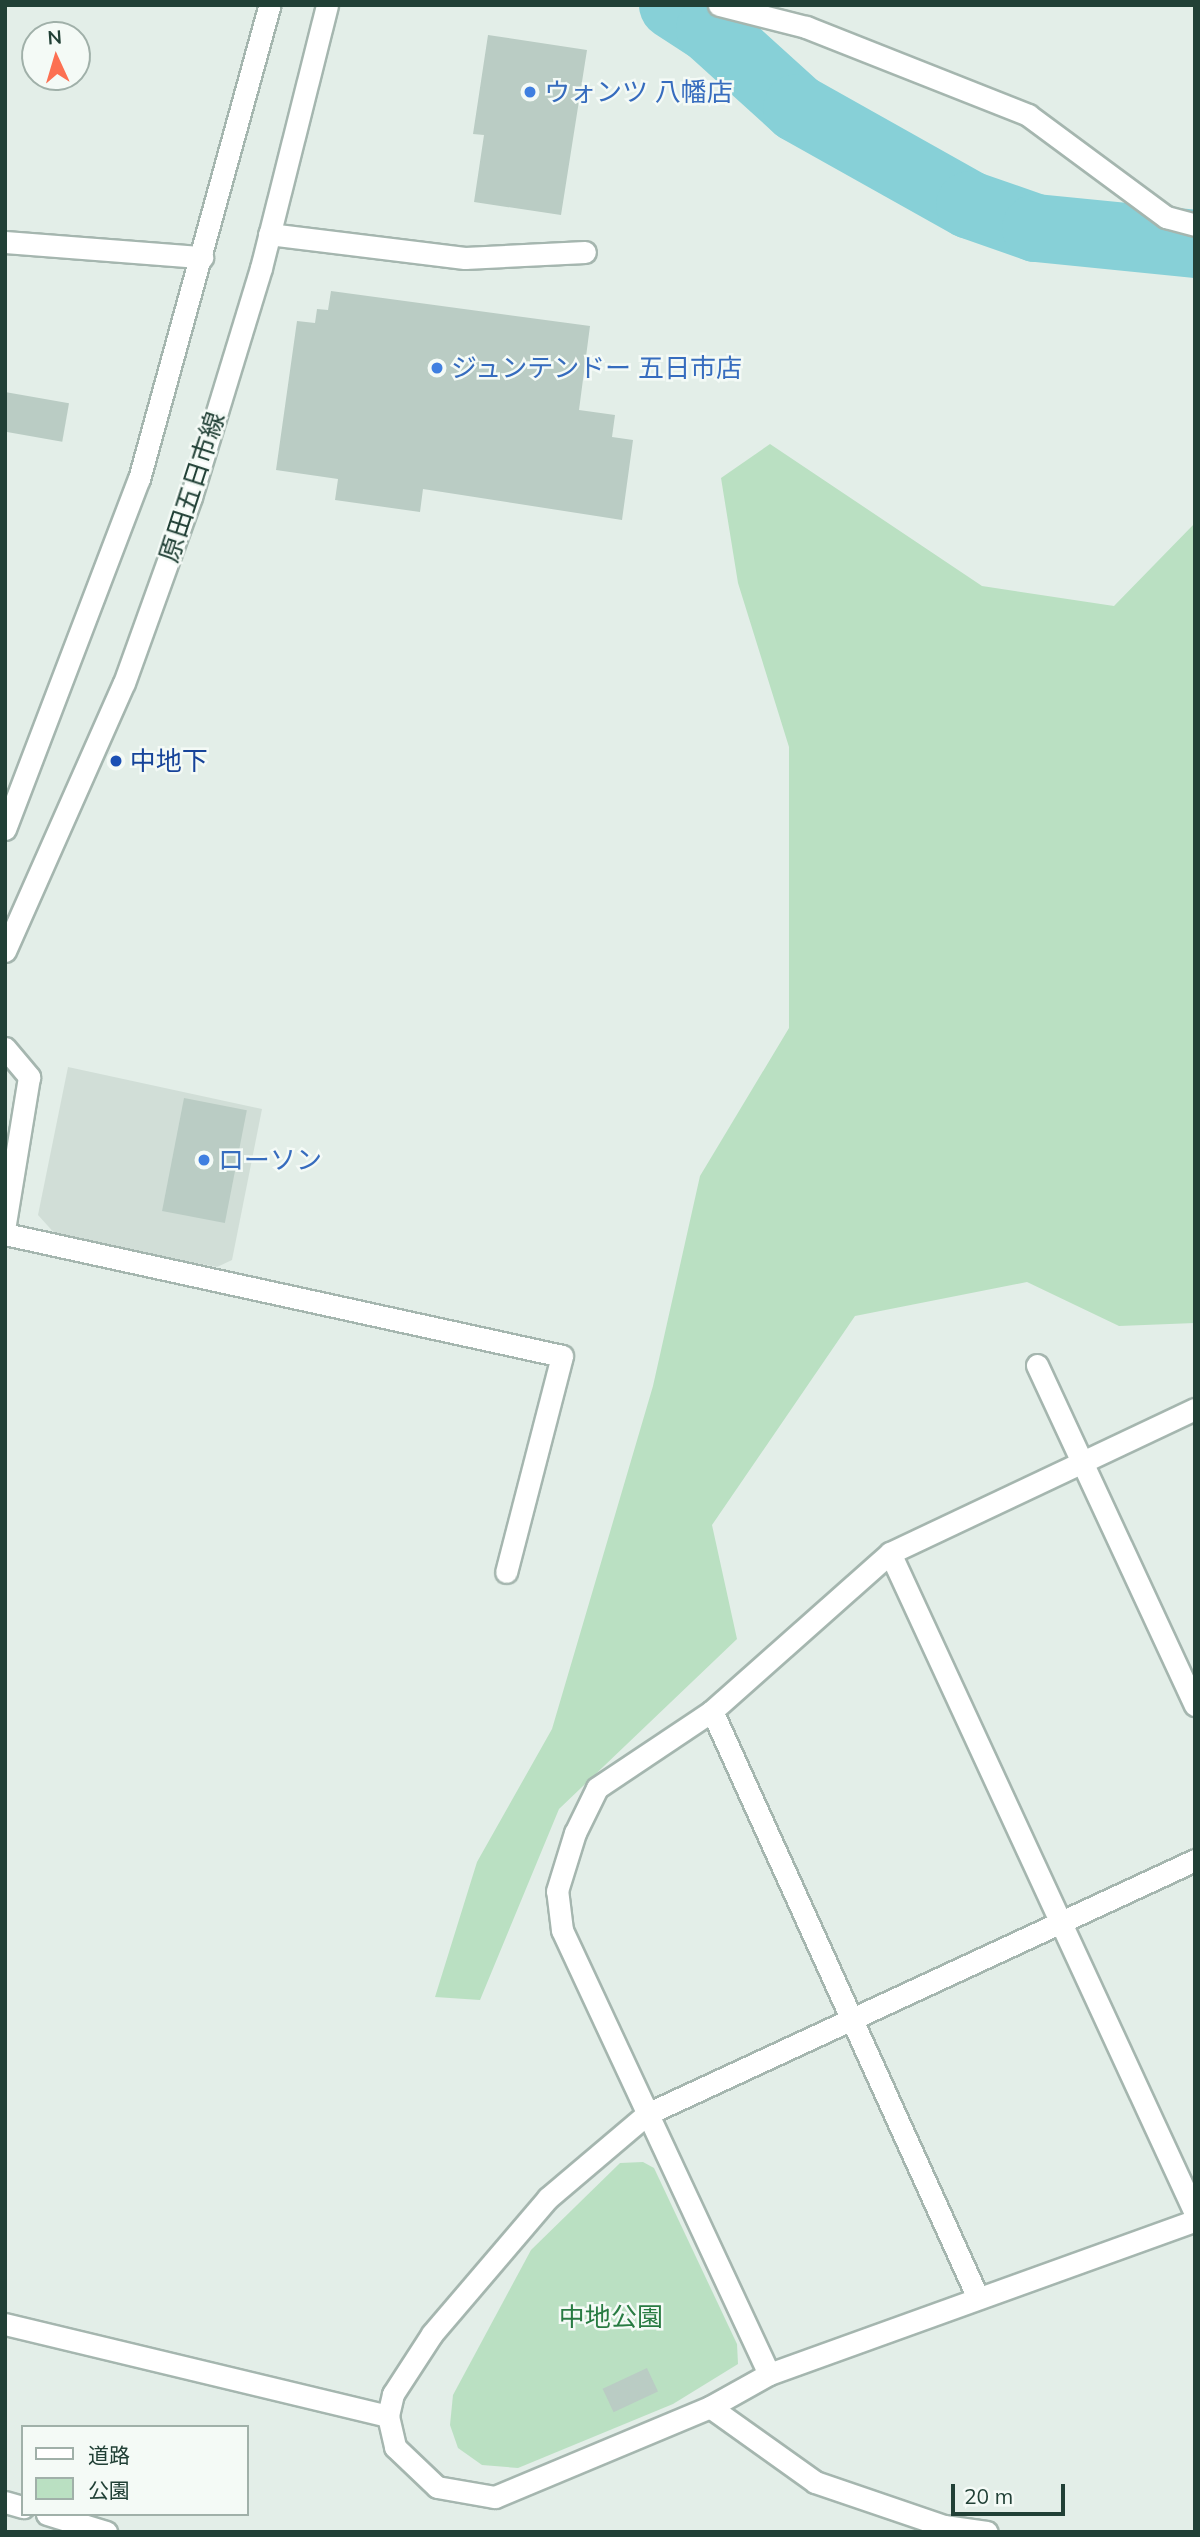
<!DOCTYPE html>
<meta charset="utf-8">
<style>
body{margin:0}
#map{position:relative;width:1200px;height:2537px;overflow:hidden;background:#e3eee8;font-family:Mulish,"Noto Sans JP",sans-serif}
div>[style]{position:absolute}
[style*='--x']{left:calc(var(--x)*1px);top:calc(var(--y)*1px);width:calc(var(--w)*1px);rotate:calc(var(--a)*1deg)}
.built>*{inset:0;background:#d1ded7}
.green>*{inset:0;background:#bae0c2}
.river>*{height:68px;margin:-34px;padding:0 34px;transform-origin:34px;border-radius:34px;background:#87d0d7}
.building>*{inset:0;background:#baccc4;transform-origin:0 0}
.roads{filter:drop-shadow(2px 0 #a5b6af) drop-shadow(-2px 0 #a5b6af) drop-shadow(0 2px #a5b6af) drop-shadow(0 -2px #a5b6af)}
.minor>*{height:21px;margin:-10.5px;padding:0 10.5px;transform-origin:10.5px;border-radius:10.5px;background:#fff}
.tertiary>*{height:21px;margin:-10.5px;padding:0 10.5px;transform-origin:10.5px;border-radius:10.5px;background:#fff}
.secondary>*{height:21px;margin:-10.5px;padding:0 10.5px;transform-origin:10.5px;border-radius:10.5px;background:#fff}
.dots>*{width:19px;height:19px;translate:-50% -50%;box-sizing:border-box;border:4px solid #f4faf6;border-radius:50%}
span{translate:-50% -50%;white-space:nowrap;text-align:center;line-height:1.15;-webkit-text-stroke:5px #f4faf6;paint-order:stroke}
.shop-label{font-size:26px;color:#366cbe}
.left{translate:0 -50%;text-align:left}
.street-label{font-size:26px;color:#214036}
.transit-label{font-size:26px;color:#164399}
.park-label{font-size:26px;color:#287b42}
.frame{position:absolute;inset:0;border:7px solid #214036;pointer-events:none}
.legend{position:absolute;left:21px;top:2425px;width:228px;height:91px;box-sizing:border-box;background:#f4faf6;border:2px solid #a0b0a9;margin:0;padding:9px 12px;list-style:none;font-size:21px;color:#214036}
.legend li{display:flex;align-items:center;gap:14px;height:35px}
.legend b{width:35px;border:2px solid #a0b0a9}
.north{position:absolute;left:21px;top:21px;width:70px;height:70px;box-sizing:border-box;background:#f4faf6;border:2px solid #a0b0a9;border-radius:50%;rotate:356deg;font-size:19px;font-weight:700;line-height:28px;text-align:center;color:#214036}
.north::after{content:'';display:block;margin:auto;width:24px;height:32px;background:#fc7052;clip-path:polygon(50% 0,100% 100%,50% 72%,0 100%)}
.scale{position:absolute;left:951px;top:2484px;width:114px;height:32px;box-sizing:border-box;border:4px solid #214036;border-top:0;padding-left:9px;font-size:21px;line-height:24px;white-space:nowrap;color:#214036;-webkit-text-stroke:5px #f4faf6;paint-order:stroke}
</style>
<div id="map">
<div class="built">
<div style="clip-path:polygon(68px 1067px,262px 1109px,232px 1260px,217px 1267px,57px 1236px,38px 1215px)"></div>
</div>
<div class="green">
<div style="clip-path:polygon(770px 444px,982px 586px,1114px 606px,1195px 523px,1195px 1323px,1119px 1326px,1027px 1282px,855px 1316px,712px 1525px,737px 1639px,559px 1809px,480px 2000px,435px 1997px,477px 1862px,552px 1729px,653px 1386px,700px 1176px,789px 1028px,789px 747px,738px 583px,721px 478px)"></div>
<div style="clip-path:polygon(643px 2162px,654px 2168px,737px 2344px,738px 2364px,673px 2404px,518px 2468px,482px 2465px,458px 2448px,450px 2425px,453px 2395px,531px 2250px,620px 2163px)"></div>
</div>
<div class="river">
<div style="--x:673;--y:5;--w:44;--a:33"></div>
<div style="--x:710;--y:29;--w:118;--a:42.2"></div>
<div style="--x:797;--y:108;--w:198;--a:29.3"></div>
<div style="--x:970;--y:205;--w:70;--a:19.2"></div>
<div style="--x:1036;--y:228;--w:160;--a:5.7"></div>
</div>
<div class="building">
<div style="clip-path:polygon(488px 35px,587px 50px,561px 215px,474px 202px,484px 135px,473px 134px)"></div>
<div style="clip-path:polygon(331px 291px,590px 326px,579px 410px,615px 415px,612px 437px,633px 440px,622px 520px,423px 489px,420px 512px,335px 500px,338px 479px,276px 470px,297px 321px,315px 323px,317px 309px,328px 310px)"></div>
<div style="left:5px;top:392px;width:65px;height:39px;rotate:10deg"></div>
<div style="left:184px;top:1098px;width:64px;height:115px;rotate:11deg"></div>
<div style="left:647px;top:2368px;width:26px;height:49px;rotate:65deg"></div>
</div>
<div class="roads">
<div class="minor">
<div style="--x:719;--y:5;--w:90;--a:14.2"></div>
<div style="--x:806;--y:27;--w:239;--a:21.6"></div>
<div style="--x:1028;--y:115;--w:172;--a:36.5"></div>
<div style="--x:1166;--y:217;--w:30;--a:15"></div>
<div style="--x:269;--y:234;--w:197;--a:7"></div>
<div style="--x:465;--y:258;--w:120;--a:-2.9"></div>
<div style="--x:5;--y:242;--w:198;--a:4.4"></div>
<div style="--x:5;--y:1048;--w:38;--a:50"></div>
<div style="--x:29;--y:1077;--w:149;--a:99.3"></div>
<div style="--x:5;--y:1234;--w:570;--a:12.35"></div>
<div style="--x:562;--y:1356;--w:223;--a:104.5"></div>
<div style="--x:1037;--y:1365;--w:375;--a:65.1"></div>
<div style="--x:890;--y:1553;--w:727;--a:65.2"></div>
<div style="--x:712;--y:1711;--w:644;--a:65.62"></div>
<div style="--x:1195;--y:1860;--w:604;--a:155.13"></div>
<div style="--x:647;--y:2114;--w:130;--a:139.7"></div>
<div style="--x:548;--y:2198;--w:179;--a:130.5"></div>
<div style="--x:432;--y:2334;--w:72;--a:123"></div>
<div style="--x:393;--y:2394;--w:23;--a:103"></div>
<div style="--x:388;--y:2416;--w:32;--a:77"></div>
<div style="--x:395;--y:2447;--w:58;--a:43.6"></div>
<div style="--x:437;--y:2487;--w:59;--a:9.8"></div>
<div style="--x:495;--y:2497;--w:233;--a:-22.7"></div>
<div style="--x:710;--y:2407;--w:68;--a:-29.2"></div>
<div style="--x:769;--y:2374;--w:453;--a:-19.8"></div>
<div style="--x:769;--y:2374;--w:490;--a:-115"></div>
<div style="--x:562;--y:1930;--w:39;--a:-97"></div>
<div style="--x:557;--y:1891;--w:61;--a:-72.8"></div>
<div style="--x:575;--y:1833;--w:50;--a:-63.9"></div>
<div style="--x:597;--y:1788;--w:138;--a:-33.8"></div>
<div style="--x:712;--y:1711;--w:238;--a:-41.6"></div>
<div style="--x:890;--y:1553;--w:337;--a:-25.3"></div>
<div style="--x:710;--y:2407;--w:129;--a:35.5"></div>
<div style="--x:815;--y:2482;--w:136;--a:18.8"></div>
<div style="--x:944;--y:2526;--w:43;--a:7.9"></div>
<div style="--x:5;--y:2502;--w:19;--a:16"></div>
<div style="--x:47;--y:2514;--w:62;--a:17"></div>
</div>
<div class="tertiary">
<div style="--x:5;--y:2324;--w:394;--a:13.5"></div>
</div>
<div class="secondary">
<div style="--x:5;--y:829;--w:375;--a:-69.1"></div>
<div style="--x:139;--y:479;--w:492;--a:-74.6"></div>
<div style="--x:5;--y:951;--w:293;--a:-66.1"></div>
<div style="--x:124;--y:683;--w:198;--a:-70.2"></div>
<div style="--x:191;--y:497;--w:239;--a:-73"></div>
<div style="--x:261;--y:268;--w:271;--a:-75.9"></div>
</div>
</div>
<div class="dots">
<div style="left:530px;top:92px;background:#3f7fe0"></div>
<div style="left:437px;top:368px;background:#3f7fe0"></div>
<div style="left:116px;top:761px;background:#1a4fb4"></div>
<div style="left:204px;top:1160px;background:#3f7fe0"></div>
</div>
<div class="shop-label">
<span class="left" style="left:544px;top:92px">ウォンツ 八幡店</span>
<span class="left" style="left:451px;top:368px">ジュンテンドー 五日市店</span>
<span class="left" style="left:218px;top:1160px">ローソン</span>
</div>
<div class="street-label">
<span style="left:192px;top:487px;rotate:-72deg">原田五日市線</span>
</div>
<div class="transit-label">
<span class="left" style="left:130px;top:761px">中地下</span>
</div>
<div class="park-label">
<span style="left:611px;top:2317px">中地公園</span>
</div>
<div class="frame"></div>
<ul class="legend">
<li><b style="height:9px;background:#fff"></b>道路</li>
<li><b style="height:19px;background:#bae0c2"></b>公園</li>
</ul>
<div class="north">N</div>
<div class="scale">20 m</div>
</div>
